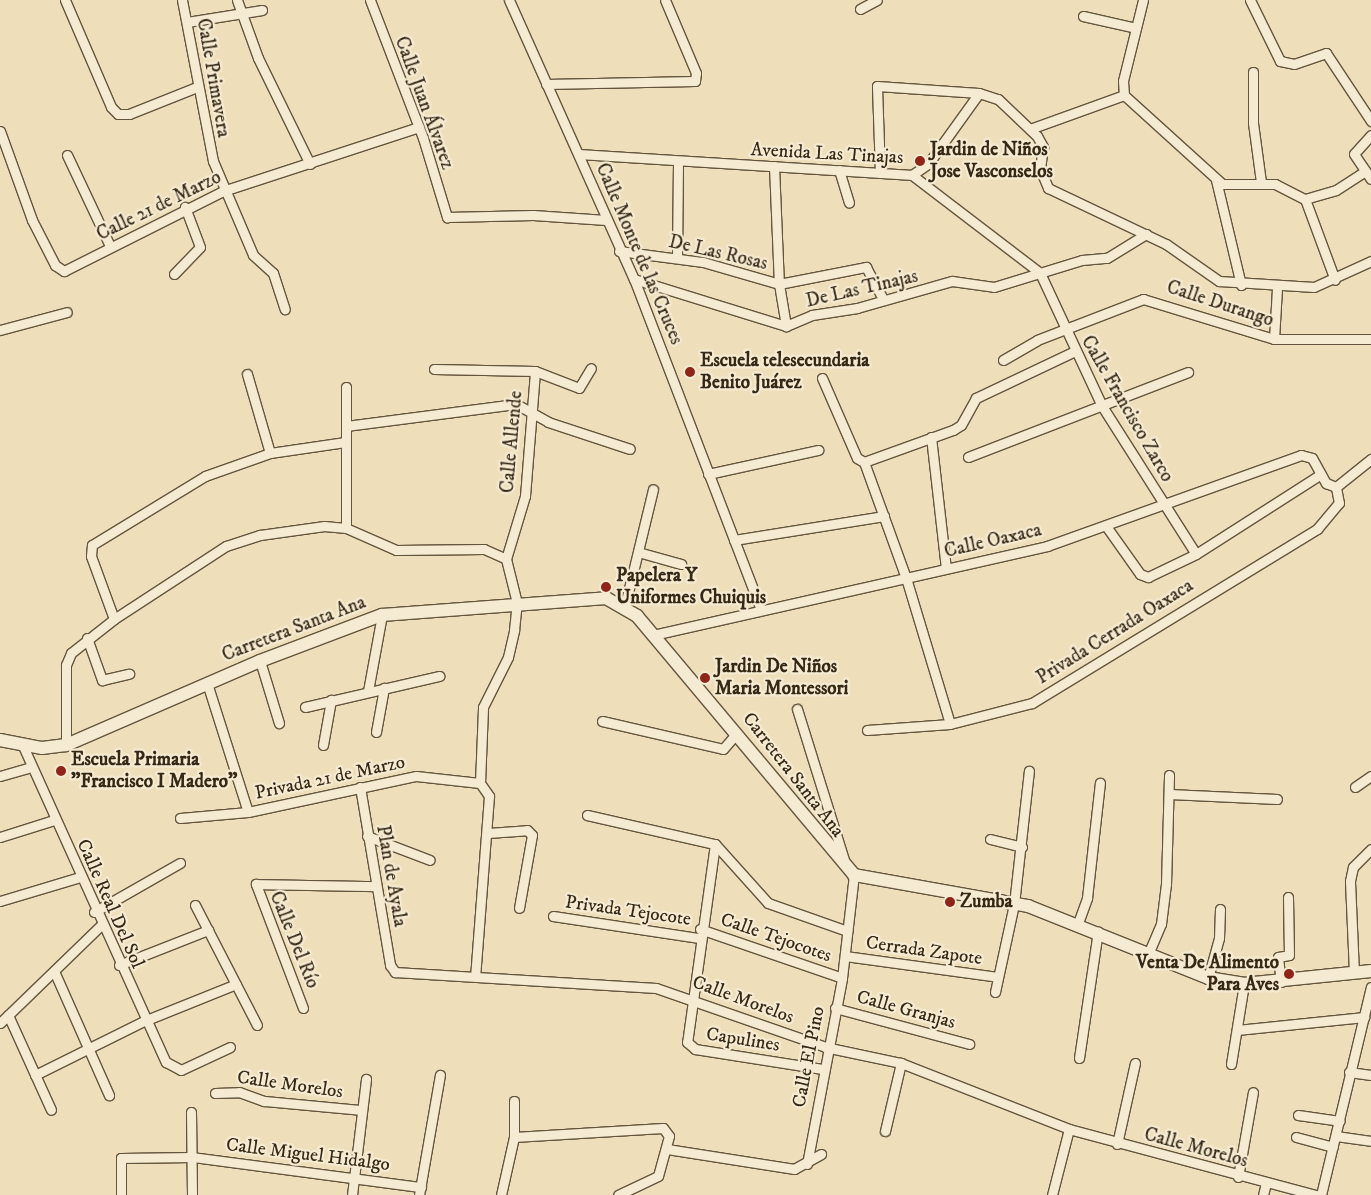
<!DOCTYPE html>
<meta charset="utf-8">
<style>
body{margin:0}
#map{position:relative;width:1371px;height:1195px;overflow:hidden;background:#efdeba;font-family:"IM FELL DW Pica",serif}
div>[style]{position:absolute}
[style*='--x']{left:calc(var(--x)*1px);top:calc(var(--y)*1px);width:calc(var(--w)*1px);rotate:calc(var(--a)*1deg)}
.roads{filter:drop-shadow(1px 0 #64563e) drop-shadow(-1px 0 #64563e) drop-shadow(0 1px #64563e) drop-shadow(0 -1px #64563e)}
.street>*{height:9px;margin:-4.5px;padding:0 4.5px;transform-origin:4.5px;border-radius:4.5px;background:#f5ead2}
.secondary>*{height:12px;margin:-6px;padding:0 6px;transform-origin:6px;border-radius:6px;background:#f5ead2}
.dots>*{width:14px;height:14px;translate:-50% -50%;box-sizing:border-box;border:2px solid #f5ead2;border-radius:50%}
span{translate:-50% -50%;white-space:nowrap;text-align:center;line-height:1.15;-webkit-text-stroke:4.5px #f5ead2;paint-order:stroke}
.street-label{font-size:19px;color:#362815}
.poi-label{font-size:19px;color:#362815;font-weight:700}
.left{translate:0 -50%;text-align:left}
.right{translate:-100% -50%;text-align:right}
</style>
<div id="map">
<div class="roads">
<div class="street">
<div style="--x:65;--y:0;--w:116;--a:66.7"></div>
<div style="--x:111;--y:107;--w:10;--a:45"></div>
<div style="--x:118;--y:114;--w:11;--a:0"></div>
<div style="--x:129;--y:114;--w:73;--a:-21.7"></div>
<div style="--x:182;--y:0;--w:164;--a:79.1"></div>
<div style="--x:213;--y:161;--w:102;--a:66.9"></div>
<div style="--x:253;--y:255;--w:27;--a:42"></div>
<div style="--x:273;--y:273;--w:38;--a:72"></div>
<div style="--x:237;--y:0;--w:62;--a:70.1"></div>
<div style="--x:258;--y:58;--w:118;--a:63.9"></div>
<div style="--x:370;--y:0;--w:148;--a:69"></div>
<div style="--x:423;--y:138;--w:83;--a:73.1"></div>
<div style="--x:447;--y:217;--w:86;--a:-1.3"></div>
<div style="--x:533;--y:215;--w:73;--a:3.9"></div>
<div style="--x:509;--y:0;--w:306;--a:65.9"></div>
<div style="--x:634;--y:279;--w:352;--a:69"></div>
<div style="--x:1143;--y:0;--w:83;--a:103.9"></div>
<div style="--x:1123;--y:81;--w:14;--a:86"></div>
<div style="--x:1124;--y:95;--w:132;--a:42.2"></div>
<div style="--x:1222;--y:184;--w:53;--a:0"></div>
<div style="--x:1275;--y:184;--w:34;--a:27"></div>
<div style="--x:1305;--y:199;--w:86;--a:69.7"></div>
<div style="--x:1250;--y:0;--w:68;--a:63.8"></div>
<div style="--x:1280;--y:61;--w:14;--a:12"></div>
<div style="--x:1294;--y:64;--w:34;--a:-19"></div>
<div style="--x:1326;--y:53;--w:82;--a:56.5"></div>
<div style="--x:860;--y:9;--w:19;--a:-28"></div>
<div style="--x:1083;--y:16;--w:54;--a:12.8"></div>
<div style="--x:187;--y:22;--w:76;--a:-9.1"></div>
<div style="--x:1253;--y:72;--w:51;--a:90"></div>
<div style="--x:1253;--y:123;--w:60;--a:82.3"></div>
<div style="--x:546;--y:84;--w:149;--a:-1.2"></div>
<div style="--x:695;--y:81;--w:8;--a:-83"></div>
<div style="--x:696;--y:73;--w:79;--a:-113"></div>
<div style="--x:1030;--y:129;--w:100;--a:-19.9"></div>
<div style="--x:0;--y:131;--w:95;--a:70.2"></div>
<div style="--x:32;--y:220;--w:51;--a:62.9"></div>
<div style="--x:55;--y:265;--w:11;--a:34"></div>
<div style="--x:64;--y:271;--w:178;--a:-26.7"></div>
<div style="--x:223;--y:191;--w:206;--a:-18.1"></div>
<div style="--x:1371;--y:135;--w:25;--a:132"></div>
<div style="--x:1354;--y:154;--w:30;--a:56"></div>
<div style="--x:579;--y:154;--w:334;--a:3.6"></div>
<div style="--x:912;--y:175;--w:161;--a:37.4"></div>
<div style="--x:1040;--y:273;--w:147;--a:65"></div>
<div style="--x:1102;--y:406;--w:175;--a:57.6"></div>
<div style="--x:67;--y:155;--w:101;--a:64.7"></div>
<div style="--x:774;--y:166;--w:118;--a:87.6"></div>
<div style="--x:779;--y:284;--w:43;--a:80.5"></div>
<div style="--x:839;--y:170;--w:34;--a:73"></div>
<div style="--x:880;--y:173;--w:87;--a:-92"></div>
<div style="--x:877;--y:86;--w:102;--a:3.9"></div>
<div style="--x:979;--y:93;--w:20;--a:18"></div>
<div style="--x:998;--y:99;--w:54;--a:43.5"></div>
<div style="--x:1037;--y:136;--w:13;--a:61"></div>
<div style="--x:1043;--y:147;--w:22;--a:98"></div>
<div style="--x:1040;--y:169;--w:21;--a:67"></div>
<div style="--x:1048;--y:188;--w:131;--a:25.4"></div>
<div style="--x:1166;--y:244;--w:65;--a:34.9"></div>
<div style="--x:1219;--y:281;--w:95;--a:3.6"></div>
<div style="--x:1314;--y:287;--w:63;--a:-24.5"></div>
<div style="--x:912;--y:175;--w:19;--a:-35"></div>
<div style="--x:928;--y:164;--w:87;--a:-54.3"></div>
<div style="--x:1216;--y:180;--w:108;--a:76.6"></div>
<div style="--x:1305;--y:199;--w:32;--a:-16"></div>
<div style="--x:1336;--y:190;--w:35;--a:-33"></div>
<div style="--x:619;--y:251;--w:85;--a:7.5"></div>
<div style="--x:703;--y:262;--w:79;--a:16.1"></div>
<div style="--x:779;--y:284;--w:89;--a:-11.1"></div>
<div style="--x:866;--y:267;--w:36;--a:62"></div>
<div style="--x:677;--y:258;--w:95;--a:-89.4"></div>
<div style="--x:174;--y:274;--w:37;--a:-46"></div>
<div style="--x:200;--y:247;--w:43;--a:-110.6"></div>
<div style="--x:634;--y:279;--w:159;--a:17.2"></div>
<div style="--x:786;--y:326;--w:28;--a:-23"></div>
<div style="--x:812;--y:315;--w:46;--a:-8.8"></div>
<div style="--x:857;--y:308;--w:99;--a:-15.9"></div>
<div style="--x:952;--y:281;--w:42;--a:8.1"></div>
<div style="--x:994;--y:287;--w:92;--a:-17.1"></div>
<div style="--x:1082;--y:260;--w:25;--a:-5"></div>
<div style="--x:1107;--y:258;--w:46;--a:-31.6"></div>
<div style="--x:0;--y:330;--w:69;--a:-15"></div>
<div style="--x:1274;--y:339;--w:51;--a:-86.6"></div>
<div style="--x:1003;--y:360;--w:39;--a:-30"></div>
<div style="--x:1037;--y:340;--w:114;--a:-21.1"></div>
<div style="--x:1143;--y:299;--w:137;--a:17"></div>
<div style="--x:1274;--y:339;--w:97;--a:0"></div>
<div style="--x:434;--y:369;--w:101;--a:1.1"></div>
<div style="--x:535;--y:371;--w:47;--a:21.1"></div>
<div style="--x:579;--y:388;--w:23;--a:-59"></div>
<div style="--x:247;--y:374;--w:82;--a:73.8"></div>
<div style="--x:822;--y:378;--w:87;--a:66.4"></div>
<div style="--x:857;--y:458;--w:8;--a:30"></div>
<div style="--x:346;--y:387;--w:141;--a:90"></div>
<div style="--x:346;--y:426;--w:171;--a:-7.4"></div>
<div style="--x:516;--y:404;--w:37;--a:29"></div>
<div style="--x:548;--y:422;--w:86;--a:18.2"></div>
<div style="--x:931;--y:437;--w:132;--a:83.5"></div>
<div style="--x:968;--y:457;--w:236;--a:-21.1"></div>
<div style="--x:864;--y:462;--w:123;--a:70.1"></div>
<div style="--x:906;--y:578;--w:152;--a:73.2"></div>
<div style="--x:864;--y:462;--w:95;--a:-19.8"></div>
<div style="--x:953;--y:430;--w:9;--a:-32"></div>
<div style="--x:961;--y:425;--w:31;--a:-61"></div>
<div style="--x:976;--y:398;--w:110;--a:-25.4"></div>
<div style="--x:708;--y:474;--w:113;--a:-12.3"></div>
<div style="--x:1336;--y:487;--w:45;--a:-38.7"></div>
<div style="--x:1106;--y:526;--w:59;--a:54.7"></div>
<div style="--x:1140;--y:574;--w:9;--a:21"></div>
<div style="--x:1148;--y:577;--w:53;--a:-25.6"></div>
<div style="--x:1196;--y:554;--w:148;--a:-32.6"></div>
<div style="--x:734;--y:540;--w:152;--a:-9.1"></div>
<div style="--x:638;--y:552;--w:45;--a:15.6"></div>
<div style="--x:625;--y:605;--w:119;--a:-76.4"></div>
<div style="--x:114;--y:619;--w:67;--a:-110.1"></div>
<div style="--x:91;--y:556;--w:11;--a:-85"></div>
<div style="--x:92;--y:545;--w:132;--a:-31.4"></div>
<div style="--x:205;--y:476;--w:69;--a:-19.5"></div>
<div style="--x:270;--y:453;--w:76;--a:-8.3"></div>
<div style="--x:653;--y:635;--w:404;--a:-12.7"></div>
<div style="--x:1047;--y:546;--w:270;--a:-19.7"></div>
<div style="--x:1301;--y:455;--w:11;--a:15"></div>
<div style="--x:1312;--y:458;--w:29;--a:61"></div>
<div style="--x:1326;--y:483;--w:11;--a:22"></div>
<div style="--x:87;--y:638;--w:45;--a:70.3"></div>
<div style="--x:102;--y:680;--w:28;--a:-13"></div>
<div style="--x:260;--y:661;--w:65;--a:73"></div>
<div style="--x:207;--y:683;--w:135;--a:72.4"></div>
<div style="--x:368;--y:691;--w:77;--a:-79.6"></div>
<div style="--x:305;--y:707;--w:138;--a:-13"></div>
<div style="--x:797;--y:709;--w:164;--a:72.7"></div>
<div style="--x:602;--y:721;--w:124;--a:13"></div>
<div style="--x:723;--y:749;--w:21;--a:-49"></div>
<div style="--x:867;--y:730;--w:83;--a:-4.1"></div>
<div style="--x:950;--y:724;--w:85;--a:-14.4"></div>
<div style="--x:1032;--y:703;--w:334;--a:-31.4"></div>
<div style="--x:1317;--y:529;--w:34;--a:-50"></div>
<div style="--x:1339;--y:503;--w:16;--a:-101"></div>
<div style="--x:376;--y:732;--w:45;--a:-79.7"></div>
<div style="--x:66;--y:745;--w:80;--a:-90"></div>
<div style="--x:66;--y:665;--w:13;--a:-67"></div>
<div style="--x:71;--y:653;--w:55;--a:-38.3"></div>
<div style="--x:114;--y:619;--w:134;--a:-33.1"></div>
<div style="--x:226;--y:546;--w:36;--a:-18"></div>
<div style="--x:260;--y:535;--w:65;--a:-8"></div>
<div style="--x:324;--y:526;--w:22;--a:5"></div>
<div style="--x:346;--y:528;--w:55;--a:23.7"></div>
<div style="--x:396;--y:550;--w:88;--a:-0.7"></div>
<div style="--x:484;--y:549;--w:24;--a:24"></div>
<div style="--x:323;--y:745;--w:46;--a:-79.9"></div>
<div style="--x:23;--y:746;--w:347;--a:65.7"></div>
<div style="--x:166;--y:1062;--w:17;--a:28"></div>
<div style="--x:181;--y:1070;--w:54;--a:-25.1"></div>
<div style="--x:0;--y:776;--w:33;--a:-16"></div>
<div style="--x:480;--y:783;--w:76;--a:-87.7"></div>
<div style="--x:483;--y:707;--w:56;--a:-63.4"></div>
<div style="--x:508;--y:657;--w:28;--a:-77"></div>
<div style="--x:514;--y:630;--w:27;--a:-84"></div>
<div style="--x:517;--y:603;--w:45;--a:-104"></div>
<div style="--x:506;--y:559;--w:66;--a:-73.2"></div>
<div style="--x:525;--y:496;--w:125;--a:-85.4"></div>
<div style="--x:360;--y:787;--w:181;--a:80.4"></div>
<div style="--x:390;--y:965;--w:9;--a:54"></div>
<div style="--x:395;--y:972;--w:261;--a:3.5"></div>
<div style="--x:656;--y:988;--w:179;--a:19.2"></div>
<div style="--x:825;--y:1047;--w:78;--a:11.9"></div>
<div style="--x:901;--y:1063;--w:180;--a:21.4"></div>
<div style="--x:1069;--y:1129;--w:256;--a:15"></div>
<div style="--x:1355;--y:787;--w:19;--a:-35"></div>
<div style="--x:1169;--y:794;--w:108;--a:2.7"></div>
<div style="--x:587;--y:815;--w:131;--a:12.8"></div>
<div style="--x:715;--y:844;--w:79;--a:48.1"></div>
<div style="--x:768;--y:903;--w:84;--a:19.5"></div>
<div style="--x:180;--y:818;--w:68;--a:-5"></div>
<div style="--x:248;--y:812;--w:172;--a:-12.1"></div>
<div style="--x:416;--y:776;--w:64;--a:6.2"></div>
<div style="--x:480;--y:783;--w:16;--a:55"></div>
<div style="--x:489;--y:796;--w:181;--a:94.4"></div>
<div style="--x:488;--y:833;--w:39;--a:-4"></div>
<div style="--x:527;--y:830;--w:7;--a:45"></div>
<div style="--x:532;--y:835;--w:74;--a:100.1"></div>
<div style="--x:367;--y:836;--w:67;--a:20.9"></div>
<div style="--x:0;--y:837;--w:57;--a:-17.5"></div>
<div style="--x:990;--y:839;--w:33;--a:14"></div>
<div style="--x:715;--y:844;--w:200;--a:98"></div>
<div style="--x:687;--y:1042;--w:11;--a:41"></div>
<div style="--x:695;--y:1049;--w:129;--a:8.9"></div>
<div style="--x:0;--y:901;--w:84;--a:-16.7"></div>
<div style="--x:195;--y:905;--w:135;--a:62.7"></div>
<div style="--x:94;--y:912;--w:99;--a:-29.7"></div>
<div style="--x:553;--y:916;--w:148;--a:8.6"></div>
<div style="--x:1078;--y:923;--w:27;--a:-70"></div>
<div style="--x:1087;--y:898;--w:116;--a:-83.6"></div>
<div style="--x:700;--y:929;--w:150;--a:19"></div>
<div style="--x:1149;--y:952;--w:30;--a:-67"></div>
<div style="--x:1161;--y:924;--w:40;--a:-82.9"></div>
<div style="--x:1166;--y:884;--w:109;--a:-88.4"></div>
<div style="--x:845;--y:956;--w:154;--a:7.8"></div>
<div style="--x:119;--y:965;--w:96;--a:-21.5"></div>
<div style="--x:54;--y:971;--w:136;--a:66.1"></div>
<div style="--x:1354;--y:973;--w:92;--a:-92.5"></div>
<div style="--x:1350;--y:881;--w:14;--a:-78"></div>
<div style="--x:1353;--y:867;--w:25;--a:-45"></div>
<div style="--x:1208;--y:978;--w:41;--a:-74.6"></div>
<div style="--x:1219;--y:938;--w:29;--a:-88"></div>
<div style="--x:1281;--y:982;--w:25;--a:-97"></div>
<div style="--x:1278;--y:957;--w:11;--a:-10"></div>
<div style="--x:1289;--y:955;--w:58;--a:-91"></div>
<div style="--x:995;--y:992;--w:90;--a:-77.8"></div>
<div style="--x:1014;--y:904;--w:134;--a:-83.6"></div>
<div style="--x:303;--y:1008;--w:133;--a:-110.8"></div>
<div style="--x:256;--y:884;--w:119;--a:1"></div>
<div style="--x:835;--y:1008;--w:139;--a:15"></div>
<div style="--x:8;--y:1015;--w:104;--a:65.6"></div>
<div style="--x:0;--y:1023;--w:141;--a:-44.1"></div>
<div style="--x:1237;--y:1030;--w:128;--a:-5.8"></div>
<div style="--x:1079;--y:1058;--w:128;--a:-81.5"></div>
<div style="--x:1231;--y:1064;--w:81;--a:-80.8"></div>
<div style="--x:1349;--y:1072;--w:22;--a:8"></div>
<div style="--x:35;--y:1075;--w:122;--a:-26.4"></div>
<div style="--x:144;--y:1021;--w:99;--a:-21.9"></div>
<div style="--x:215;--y:1093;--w:24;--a:-2"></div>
<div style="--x:239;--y:1092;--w:27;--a:20"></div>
<div style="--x:264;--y:1101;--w:97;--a:5.3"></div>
<div style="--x:191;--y:1112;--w:83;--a:89.3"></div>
<div style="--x:1298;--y:1115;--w:42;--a:8.1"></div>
<div style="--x:885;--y:1131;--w:70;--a:-76.8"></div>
<div style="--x:1336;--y:1136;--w:35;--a:8"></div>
<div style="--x:514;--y:1137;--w:149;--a:-3.5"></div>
<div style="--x:663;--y:1128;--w:10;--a:53"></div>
<div style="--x:669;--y:1136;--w:41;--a:105.4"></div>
<div style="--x:658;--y:1176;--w:44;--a:154.6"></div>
<div style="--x:1296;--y:1137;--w:38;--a:15"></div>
<div style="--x:1117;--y:1144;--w:83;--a:-77.5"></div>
<div style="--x:667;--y:1149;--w:129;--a:8.9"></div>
<div style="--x:794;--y:1169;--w:31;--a:-29"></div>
<div style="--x:807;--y:1164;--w:189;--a:-79.3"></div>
<div style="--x:842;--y:978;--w:104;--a:-83.4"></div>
<div style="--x:1238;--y:1177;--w:86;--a:-80"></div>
<div style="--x:121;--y:1195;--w:37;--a:-90"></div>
<div style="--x:121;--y:1158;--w:71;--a:-0.8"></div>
<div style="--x:192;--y:1157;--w:231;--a:7.5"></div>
<div style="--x:352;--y:1195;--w:117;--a:-83.1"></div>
<div style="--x:419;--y:1195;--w:122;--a:-80.1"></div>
<div style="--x:501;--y:1195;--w:59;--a:-77.4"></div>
<div style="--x:514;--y:1137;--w:36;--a:-90"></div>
<div style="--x:1052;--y:1195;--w:68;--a:-75.6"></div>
<div style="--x:1263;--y:1195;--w:12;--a:-76"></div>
<div style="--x:1321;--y:1195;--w:214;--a:-76.5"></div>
</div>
<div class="secondary">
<div style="--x:0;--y:740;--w:43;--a:10.8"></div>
<div style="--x:42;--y:748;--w:24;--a:-7"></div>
<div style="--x:66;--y:745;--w:211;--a:-23.4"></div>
<div style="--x:260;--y:661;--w:130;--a:-20.7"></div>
<div style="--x:382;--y:615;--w:225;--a:-4.3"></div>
<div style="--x:606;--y:598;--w:36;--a:30"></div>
<div style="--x:637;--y:616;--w:338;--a:50"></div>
<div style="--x:854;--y:875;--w:177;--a:10.1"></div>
<div style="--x:1028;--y:906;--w:194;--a:21.8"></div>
<div style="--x:1208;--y:978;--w:36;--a:9"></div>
<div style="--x:1244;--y:984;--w:128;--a:-5.8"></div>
</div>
</div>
<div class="dots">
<div style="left:920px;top:161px;background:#8f2418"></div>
<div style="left:690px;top:372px;background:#8f2418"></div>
<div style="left:606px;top:587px;background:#8f2418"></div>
<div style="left:705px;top:678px;background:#8f2418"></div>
<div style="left:61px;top:771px;background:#8f2418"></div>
<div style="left:950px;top:902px;background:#8f2418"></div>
<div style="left:1289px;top:974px;background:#8f2418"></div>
</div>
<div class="street-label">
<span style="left:213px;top:78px;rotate:80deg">Calle Primavera</span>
<span style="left:424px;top:103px;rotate:70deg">Calle Juan Álvarez</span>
<span style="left:827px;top:154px;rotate:3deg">Avenida Las Tinajas</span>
<span style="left:159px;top:206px;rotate:-26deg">Calle 21 de Marzo</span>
<span style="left:718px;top:253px;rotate:13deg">De Las Rosas</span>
<span style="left:639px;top:254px;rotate:67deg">Calle Monte de las Cruces</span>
<span style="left:862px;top:289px;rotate:-13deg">De Las Tinajas</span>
<span style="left:1220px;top:304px;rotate:18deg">Calle Durango</span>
<span style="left:1127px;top:409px;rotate:60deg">Calle Francisco Zarco</span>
<span style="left:512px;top:442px;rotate:-85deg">Calle Allende</span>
<span style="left:993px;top:541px;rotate:-13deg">Calle Oaxaca</span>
<span style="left:294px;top:629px;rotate:-21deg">Carretera Santa Ana</span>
<span style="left:1115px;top:632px;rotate:-32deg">Privada Cerrada Oaxaca</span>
<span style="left:793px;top:775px;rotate:52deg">Carretera Santa Ana</span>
<span style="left:330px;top:778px;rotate:-12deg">Privada 21 de Marzo</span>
<span style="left:391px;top:876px;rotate:80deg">Plan de Ayala</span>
<span style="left:110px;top:904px;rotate:66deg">Calle Real Del Sol</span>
<span style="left:628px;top:911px;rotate:8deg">Privada Tejocote</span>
<span style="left:776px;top:938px;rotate:19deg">Calle Tejocotes</span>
<span style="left:294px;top:940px;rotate:68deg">Calle Del Río</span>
<span style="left:924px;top:951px;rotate:8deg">Cerrada Zapote</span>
<span style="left:743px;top:1000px;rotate:20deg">Calle Morelos</span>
<span style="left:906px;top:1010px;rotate:15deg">Calle Granjas</span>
<span style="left:743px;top:1040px;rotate:9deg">Capulines</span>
<span style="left:809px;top:1057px;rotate:-79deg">Calle El Pino</span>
<span style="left:290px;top:1085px;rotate:8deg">Calle Morelos</span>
<span style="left:1196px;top:1148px;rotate:15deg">Calle Morelos</span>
<span style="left:308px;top:1155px;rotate:7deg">Calle Miguel Hidalgo</span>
</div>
<div class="poi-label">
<span class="left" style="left:930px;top:161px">Jardin de Niños<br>Jose Vasconselos</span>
<span class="left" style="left:700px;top:372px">Escuela telesecundaria<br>Benito Juárez</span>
<span class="left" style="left:616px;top:587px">Papelera Y<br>Uniformes Chuiquis</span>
<span class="left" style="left:715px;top:678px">Jardin De Niños<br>Maria Montessori</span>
<span class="left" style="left:71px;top:771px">Escuela Primaria<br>"Francisco I Madero"</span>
<span class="left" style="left:960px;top:902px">Zumba</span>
<span class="right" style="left:1279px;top:974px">Venta De Alimento<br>Para Aves</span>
</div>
</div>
